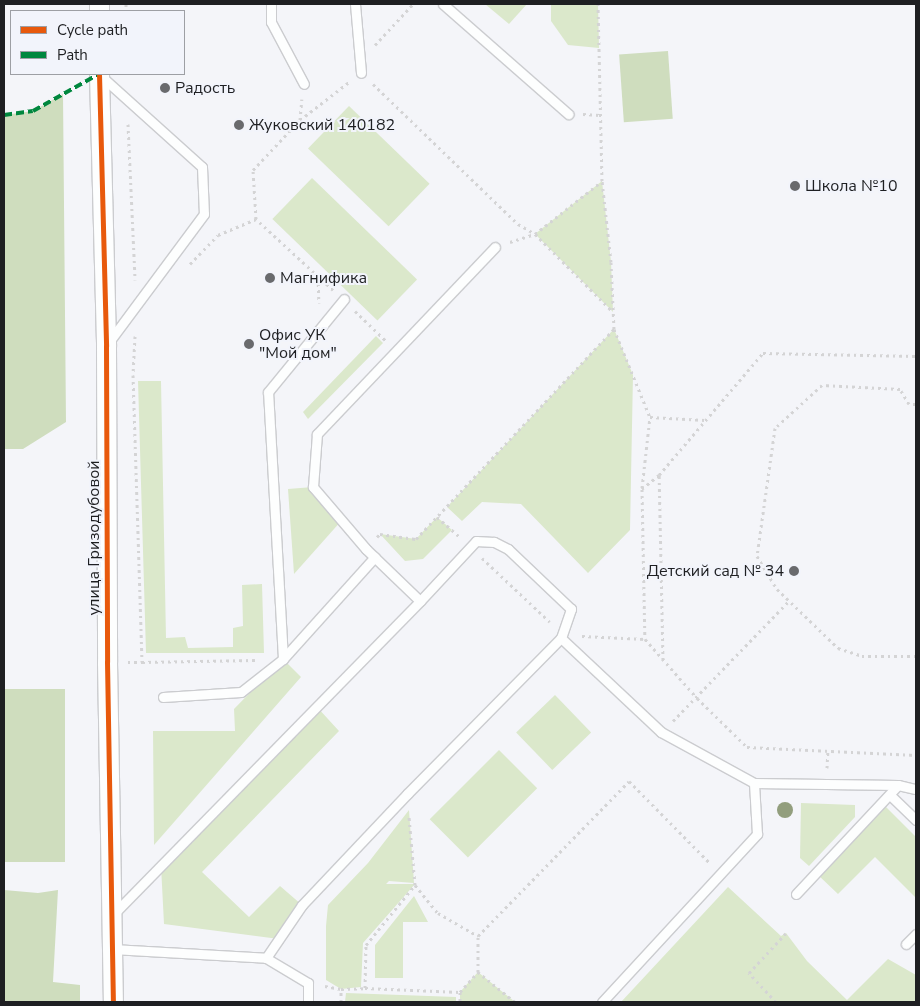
<!DOCTYPE html>
<meta charset="utf-8">
<style>
body{margin:0}
#map{position:relative;width:920px;height:1006px;overflow:hidden;background:#f4f5f9;font-family:"Nunito Sans",sans-serif}
div>[style]{position:absolute}
[style*='--x']{left:calc(var(--x)*1px);top:calc(var(--y)*1px);width:calc(var(--w)*1px);rotate:calc(var(--a)*1deg)}
.green>*{inset:0;background:#dbe8cb;transform-origin:0 0}
.forest>*{inset:0;background:#cfddbe;transform-origin:0 0}
.path>*{height:3px;margin-top:-1.5px;transform-origin:0;background:repeating-linear-gradient(90deg,#d4d4d5 0 2.5px,transparent 0 6.5px)}
.roads{filter:drop-shadow(1px 0 #cbcccf) drop-shadow(-1px 0 #cbcccf) drop-shadow(0 1px #cbcccf) drop-shadow(0 -1px #cbcccf)}
.service>*{height:9px;margin:-4.5px;padding:0 4.5px;transform-origin:4.5px;border-radius:4.5px;background:#fdfefe}
.minor>*{height:19px;margin:-9.5px;padding:0 9.5px;transform-origin:9.5px;border-radius:9.5px;background:#fdfefe}
.quiet>*{height:4px;margin-top:-2px;transform-origin:0;background:repeating-linear-gradient(90deg,#00873e 0 8px,transparent 0 12px)}
.cycleway>*{height:5px;margin:-2.5px;padding:0 2.5px;transform-origin:2.5px;border-radius:2.5px;background:#e8590c}
.trees>*{width:16px;height:16px;margin:-8px;border-radius:50%;background:#929e7d}
.dots>*{width:14px;height:14px;translate:-50% -50%;box-sizing:border-box;border:2px solid #f2f4fb;border-radius:50%}
span{translate:-50% -50%;white-space:nowrap;text-align:center;line-height:1.15;-webkit-text-stroke:4px #f2f4fb;paint-order:stroke}
.poi-label{font-size:16px;color:#1e1f22}
.left{translate:0 -50%;text-align:left}
.right{translate:-100% -50%;text-align:right}
.street-label{font-size:16px;color:#1e1f22}
.frame{position:absolute;inset:0;border:5px solid #1e1f22;pointer-events:none}
.legend{position:absolute;left:10px;top:10px;width:175px;height:65px;box-sizing:border-box;background:#f2f4fb;border:1px solid #9d9fa4;margin:0;padding:6px 9px;list-style:none;font-size:15px;color:#1e1f22}
.legend li{display:flex;align-items:center;gap:10px;height:25px}
.legend b{width:25px;border:1px solid #9d9fa4}
</style>
<div id="map">
<div class="green">
<div style="clip-path:polygon(485px 4px,527px 4px,509px 24px)"></div>
<div style="clip-path:polygon(551px 4px,598px 4px,599px 48px,568px 45px,551px 21px)"></div>
<div style="left:349px;top:106px;width:112px;height:59px;rotate:44deg"></div>
<div style="left:312px;top:178px;width:146px;height:57px;rotate:44deg"></div>
<div style="clip-path:polygon(602px 181px,611px 262px,613px 312px,535px 234px)"></div>
<div style="clip-path:polygon(614px 329px,633px 375px,630px 530px,588px 573px,521px 504px,482px 502px,462px 521px,447px 507px)"></div>
<div style="clip-path:polygon(376px 336px,383px 343px,308px 419px,303px 412px)"></div>
<div style="clip-path:polygon(138px 381px,161px 381px,166px 638px,185px 637px,188px 648px,233px 647px,233px 628px,243px 626px,242px 585px,262px 584px,264px 653px,146px 653px)"></div>
<div style="clip-path:polygon(313px 487px,342px 520px,294px 574px,288px 489px)"></div>
<div style="clip-path:polygon(437px 517px,452px 530px,423px 559px,405px 561px,380px 534px,416px 539px)"></div>
<div style="clip-path:polygon(283px 659px,301px 677px,154px 845px,153px 731px,235px 731px,234px 709px)"></div>
<div style="left:555px;top:695px;width:52px;height:54px;rotate:46deg"></div>
<div style="clip-path:polygon(317px 707px,339px 731px,202px 872px,249px 917px,280px 886px,302px 905px,279px 939px,164px 924px,161px 866px)"></div>
<div style="left:499px;top:750px;width:54px;height:98px;rotate:45deg"></div>
<div style="clip-path:polygon(801px 803px,855px 805px,855px 817px,809px 866px,800px 858px)"></div>
<div style="clip-path:polygon(882px 803px,916px 837px,916px 898px,875px 857px,838px 894px,817px 874px)"></div>
<div style="clip-path:polygon(409px 810px,414px 883px,389px 881px,386px 884px,415px 884px,363px 943px,361px 987px,341px 989px,326px 980px,326px 926px,328px 905px,368px 863px)"></div>
<div style="clip-path:polygon(728px 887px,781px 936px,786px 933px,807px 961px,847px 1000px,888px 959px,916px 975px,916px 1002px,621px 1002px)"></div>
<div style="clip-path:polygon(414px 896px,428px 922px,403px 922px,403px 978px,375px 978px,375px 945px)"></div>
<div style="clip-path:polygon(478px 972px,515px 1002px,460px 1002px,460px 992px)"></div>
<div style="clip-path:polygon(346px 993px,456px 997px,456px 1002px,345px 1002px)"></div>
</div>
<div class="forest">
<div style="left:668px;top:51px;width:68px;height:49px;rotate:86deg"></div>
<div style="clip-path:polygon(63px 94px,66px 422px,23px 449px,4px 449px,4px 115px,33px 111px)"></div>
<div style="left:65px;top:689px;width:173px;height:61px;rotate:90deg"></div>
<div style="clip-path:polygon(4px 890px,38px 893px,58px 890px,53px 982px,80px 985px,80px 1002px,4px 1002px)"></div>
</div>
<div class="path">
<div style="--x:126;--y:4;--w:7;--a:90"></div>
<div style="--x:375;--y:45;--w:56;--a:-47.2"></div>
<div style="--x:373;--y:84;--w:202;--a:44"></div>
<div style="--x:518;--y:224;--w:20;--a:30"></div>
<div style="--x:535;--y:234;--w:85;--a:-38.3"></div>
<div style="--x:602;--y:181;--w:177;--a:-91.3"></div>
<div style="--x:583;--y:114;--w:17;--a:3"></div>
<div style="--x:300;--y:120;--w:21;--a:-85"></div>
<div style="--x:128;--y:124;--w:156;--a:87.4"></div>
<div style="--x:510;--y:242;--w:26;--a:-18"></div>
<div style="--x:535;--y:234;--w:110;--a:45"></div>
<div style="--x:190;--y:264;--w:40;--a:-46"></div>
<div style="--x:218;--y:235;--w:41;--a:-22.8"></div>
<div style="--x:318;--y:277;--w:26;--a:88"></div>
<div style="--x:333;--y:290;--w:105;--a:-137.3"></div>
<div style="--x:256;--y:219;--w:49;--a:-93.5"></div>
<div style="--x:253;--y:170;--w:69;--a:-46.8"></div>
<div style="--x:300;--y:120;--w:62;--a:-37.8"></div>
<div style="--x:355;--y:311;--w:42;--a:44"></div>
<div style="--x:614;--y:329;--w:95;--a:67.8"></div>
<div style="--x:650;--y:417;--w:55;--a:3.1"></div>
<div style="--x:135;--y:336;--w:39;--a:93"></div>
<div style="--x:133;--y:375;--w:287;--a:88.2"></div>
<div style="--x:142;--y:662;--w:113;--a:-1"></div>
<div style="--x:916;--y:404;--w:7;--a:180"></div>
<div style="--x:909;--y:404;--w:17;--a:-121"></div>
<div style="--x:900;--y:389;--w:78;--a:-177.1"></div>
<div style="--x:822;--y:385;--w:64;--a:137.5"></div>
<div style="--x:775;--y:428;--w:129;--a:98"></div>
<div style="--x:757;--y:556;--w:39;--a:59"></div>
<div style="--x:777;--y:589;--w:85;--a:44"></div>
<div style="--x:838;--y:648;--w:25;--a:18"></div>
<div style="--x:862;--y:656;--w:54;--a:0"></div>
<div style="--x:659;--y:475;--w:22;--a:141"></div>
<div style="--x:642;--y:489;--w:150;--a:88.9"></div>
<div style="--x:645;--y:639;--w:79;--a:48.6"></div>
<div style="--x:697;--y:698;--w:70;--a:44.4"></div>
<div style="--x:747;--y:747;--w:169;--a:2.7"></div>
<div style="--x:642;--y:488;--w:71;--a:-83.6"></div>
<div style="--x:437;--y:517;--w:29;--a:41"></div>
<div style="--x:377;--y:537;--w:4;--a:-45"></div>
<div style="--x:380;--y:534;--w:36;--a:8"></div>
<div style="--x:416;--y:539;--w:289;--a:-46.7"></div>
<div style="--x:614;--y:329;--w:67;--a:-92.6"></div>
<div style="--x:611;--y:262;--w:81;--a:-96.3"></div>
<div style="--x:482;--y:558;--w:93;--a:43.3"></div>
<div style="--x:582;--y:636;--w:63;--a:2.7"></div>
<div style="--x:663;--y:660;--w:185;--a:-91.2"></div>
<div style="--x:659;--y:475;--w:160;--a:-49.6"></div>
<div style="--x:763;--y:353;--w:153;--a:1.1"></div>
<div style="--x:128;--y:662;--w:14;--a:0"></div>
<div style="--x:673;--y:721;--w:167;--a:-46"></div>
<div style="--x:827;--y:768;--w:17;--a:-87"></div>
<div style="--x:415;--y:885;--w:36;--a:51"></div>
<div style="--x:438;--y:913;--w:46;--a:29.9"></div>
<div style="--x:325;--y:986;--w:16;--a:11"></div>
<div style="--x:365;--y:988;--w:43;--a:-88.7"></div>
<div style="--x:366;--y:945;--w:77;--a:-50.8"></div>
<div style="--x:415;--y:885;--w:68;--a:-95"></div>
<div style="--x:460;--y:992;--w:27;--a:-48"></div>
<div style="--x:341;--y:1002;--w:13;--a:-90"></div>
<div style="--x:341;--y:989;--w:24;--a:-2"></div>
<div style="--x:365;--y:988;--w:95;--a:2.4"></div>
<div style="--x:460;--y:992;--w:10;--a:90"></div>
<div style="--x:515;--y:1002;--w:48;--a:-141"></div>
<div style="--x:478;--y:972;--w:36;--a:-90"></div>
<div style="--x:478;--y:936;--w:216;--a:-45.7"></div>
<div style="--x:629;--y:781;--w:115;--a:45.4"></div>
<div style="--x:776;--y:1002;--w:40;--a:-133"></div>
<div style="--x:749;--y:973;--w:54;--a:-47.2"></div>
</div>
<div class="roads">
<div class="service">
<div style="--x:271;--y:4;--w:18;--a:90"></div>
<div style="--x:271;--y:22;--w:70;--a:62"></div>
<div style="--x:355;--y:4;--w:69;--a:85"></div>
<div style="--x:443;--y:4;--w:167;--a:41.3"></div>
<div style="--x:101;--y:76;--w:136;--a:42"></div>
<div style="--x:202;--y:167;--w:47;--a:87.6"></div>
<div style="--x:204;--y:214;--w:159;--a:126.6"></div>
<div style="--x:420;--y:601;--w:75;--a:-136.1"></div>
<div style="--x:366;--y:549;--w:82;--a:-130.5"></div>
<div style="--x:313;--y:487;--w:53;--a:-85.7"></div>
<div style="--x:317;--y:434;--w:258;--a:-46.4"></div>
<div style="--x:561;--y:638;--w:137;--a:43.2"></div>
<div style="--x:661;--y:732;--w:106;--a:28.7"></div>
<div style="--x:754;--y:783;--w:144;--a:0.8"></div>
<div style="--x:898;--y:785;--w:18;--a:13"></div>
<div style="--x:283;--y:659;--w:267;--a:-93.2"></div>
<div style="--x:268;--y:392;--w:120;--a:-50.7"></div>
<div style="--x:163;--y:697;--w:78;--a:-3.7"></div>
<div style="--x:241;--y:692;--w:53;--a:-38.2"></div>
<div style="--x:283;--y:659;--w:137;--a:-48"></div>
<div style="--x:890;--y:795;--w:36;--a:44"></div>
<div style="--x:796;--y:894;--w:149;--a:-46.9"></div>
<div style="--x:906;--y:944;--w:14;--a:-45"></div>
<div style="--x:112;--y:949;--w:154;--a:3.3"></div>
<div style="--x:266;--y:958;--w:64;--a:-55.8"></div>
<div style="--x:302;--y:905;--w:153;--a:-46.6"></div>
<div style="--x:407;--y:794;--w:219;--a:-45.4"></div>
<div style="--x:561;--y:638;--w:31;--a:-71"></div>
<div style="--x:571;--y:609;--w:87;--a:-136.4"></div>
<div style="--x:508;--y:549;--w:16;--a:-153"></div>
<div style="--x:494;--y:542;--w:18;--a:-177"></div>
<div style="--x:476;--y:541;--w:82;--a:133"></div>
<div style="--x:420;--y:601;--w:441;--a:134.4"></div>
<div style="--x:266;--y:958;--w:49;--a:30.8"></div>
<div style="--x:308;--y:983;--w:19;--a:90"></div>
<div style="--x:602;--y:1002;--w:229;--a:-47.3"></div>
<div style="--x:757;--y:834;--w:51;--a:-93.4"></div>
</div>
<div class="minor">
<div style="--x:99;--y:4;--w:7;--a:90"></div>
<div style="--x:99;--y:74;--w:272;--a:88.5"></div>
<div style="--x:106;--y:346;--w:316;--a:89.8"></div>
<div style="--x:107;--y:662;--w:340;--a:89"></div>
</div>
</div>
<div class="quiet">
<div style="--x:4;--y:115;--w:29;--a:-8"></div>
<div style="--x:33;--y:111;--w:76;--a:-29.3"></div>
</div>
<div class="cycleway">
<div style="--x:99;--y:74;--w:272;--a:88.5"></div>
<div style="--x:106;--y:346;--w:316;--a:89.8"></div>
<div style="--x:107;--y:662;--w:340;--a:89"></div>
</div>
<div class="trees">
<div style="left:785px;top:810px"></div>
</div>
<div class="dots">
<div style="left:165px;top:88px;background:#696a6d"></div>
<div style="left:239px;top:125px;background:#696a6d"></div>
<div style="left:795px;top:186px;background:#696a6d"></div>
<div style="left:270px;top:278px;background:#696a6d"></div>
<div style="left:249px;top:344px;background:#696a6d"></div>
<div style="left:794px;top:571px;background:#696a6d"></div>
</div>
<div class="poi-label">
<span class="left" style="left:175px;top:88px">Радость</span>
<span class="left" style="left:249px;top:125px">Жуковский 140182</span>
<span class="left" style="left:805px;top:186px">Школа №10</span>
<span class="left" style="left:280px;top:278px">Магнифика</span>
<span class="left" style="left:259px;top:344px">Офис УК<br>"Мой дом"</span>
<span class="right" style="left:784px;top:571px">Детский сад № 34</span>
</div>
<div class="street-label">
<span style="left:94px;top:538px;rotate:-90deg">улица Гризодубовой</span>
</div>
<div class="frame"></div>
<ul class="legend">
<li><b style="height:6px;background:#e8590c"></b>Cycle path</li>
<li><b style="height:6px;background:#00873e"></b>Path</li>
</ul>
</div>
